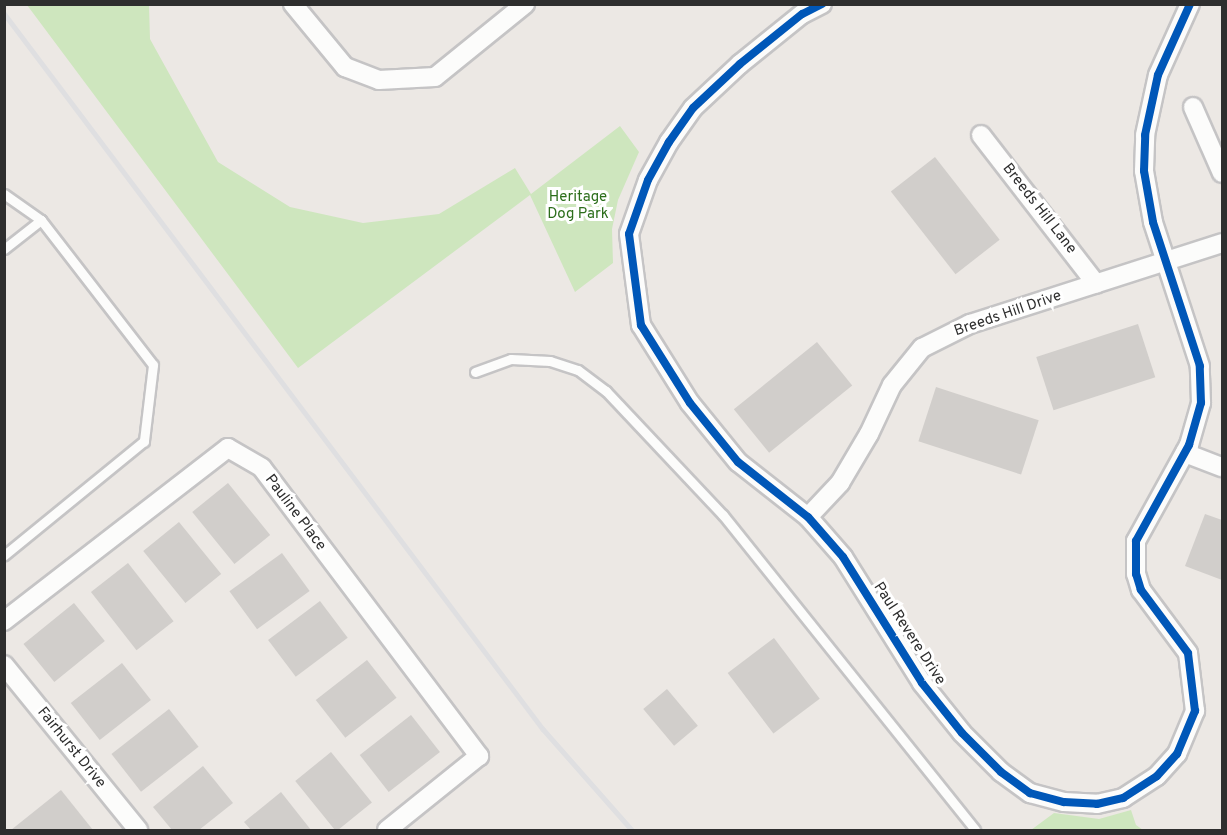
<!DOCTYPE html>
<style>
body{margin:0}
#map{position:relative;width:1227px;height:835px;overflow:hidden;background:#ece8e4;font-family:Overpass,sans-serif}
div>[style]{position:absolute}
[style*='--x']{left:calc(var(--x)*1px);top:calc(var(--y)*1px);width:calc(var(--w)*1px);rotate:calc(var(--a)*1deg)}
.green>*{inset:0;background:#cee6be}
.building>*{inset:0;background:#d1cecb;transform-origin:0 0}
.roads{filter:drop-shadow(2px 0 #c5c4c5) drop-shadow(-2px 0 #c5c4c5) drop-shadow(0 2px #c5c4c5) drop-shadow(0 -2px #c5c4c5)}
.lane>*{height:9px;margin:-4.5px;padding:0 4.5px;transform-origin:4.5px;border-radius:4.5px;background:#fcfcfb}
.street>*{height:18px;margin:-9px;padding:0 9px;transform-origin:9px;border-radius:9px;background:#fcfcfb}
.rail>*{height:4.5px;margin:-2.25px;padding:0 2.25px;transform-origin:2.25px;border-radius:2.25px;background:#dfdfe1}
.cycleway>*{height:8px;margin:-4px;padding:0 4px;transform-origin:4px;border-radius:4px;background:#0057b8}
span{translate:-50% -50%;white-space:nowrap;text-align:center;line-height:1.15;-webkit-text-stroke:6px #fff;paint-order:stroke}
.park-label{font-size:15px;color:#2c6e1b}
.street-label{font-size:15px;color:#2e2e2e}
.frame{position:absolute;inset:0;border:6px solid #2e2e2e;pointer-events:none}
</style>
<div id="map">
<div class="green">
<div style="clip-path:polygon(27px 5px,149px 5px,150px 39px,218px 162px,290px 207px,363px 223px,439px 214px,515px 168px,531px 194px,620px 126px,639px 152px,618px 200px,612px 229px,613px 263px,575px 292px,530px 195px,298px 368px)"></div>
<div style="clip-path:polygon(1131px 810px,1136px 825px,1143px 830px,1031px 830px,1054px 813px,1099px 819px)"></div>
</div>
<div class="building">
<div style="left:935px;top:157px;width:105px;height:56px;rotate:52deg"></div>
<div style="left:1138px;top:324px;width:56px;height:107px;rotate:72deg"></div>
<div style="left:817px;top:342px;width:56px;height:107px;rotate:51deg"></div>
<div style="left:936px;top:387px;width:108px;height:57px;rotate:18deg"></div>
<div style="left:228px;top:483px;width:67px;height:46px;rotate:51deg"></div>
<div style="clip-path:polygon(1205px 514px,1222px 520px,1222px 580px,1185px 566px)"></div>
<div style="left:179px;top:522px;width:67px;height:46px;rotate:51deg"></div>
<div style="left:282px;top:553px;width:47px;height:65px;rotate:54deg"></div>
<div style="left:128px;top:563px;width:74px;height:47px;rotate:52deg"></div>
<div style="left:320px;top:601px;width:46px;height:65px;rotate:53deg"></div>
<div style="left:74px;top:603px;width:49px;height:65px;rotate:51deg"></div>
<div style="left:774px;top:638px;width:76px;height:58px;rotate:53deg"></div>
<div style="left:367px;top:660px;width:48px;height:65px;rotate:52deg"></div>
<div style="left:122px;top:663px;width:47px;height:65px;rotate:52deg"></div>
<div style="left:667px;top:689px;width:48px;height:31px;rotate:50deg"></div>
<div style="left:169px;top:709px;width:48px;height:73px;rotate:52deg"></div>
<div style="left:411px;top:715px;width:47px;height:65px;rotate:52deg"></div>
<div style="left:331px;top:752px;width:65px;height:46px;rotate:51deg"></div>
<div style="clip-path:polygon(203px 766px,233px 803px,199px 830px,172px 830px,153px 807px)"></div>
<div style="clip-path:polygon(61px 790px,93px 830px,11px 830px)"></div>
<div style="clip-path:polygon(281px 792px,311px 830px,251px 830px,244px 822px)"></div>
</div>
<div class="roads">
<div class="lane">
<div style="--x:4;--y:194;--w:45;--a:35.1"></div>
<div style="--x:41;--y:220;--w:183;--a:52.3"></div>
<div style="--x:153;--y:365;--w:77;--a:96.8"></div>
<div style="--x:144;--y:441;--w:181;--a:140.8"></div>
<div style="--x:4;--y:249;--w:47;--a:-38.1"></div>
<div style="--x:475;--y:372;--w:38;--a:-20"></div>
<div style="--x:511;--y:359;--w:39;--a:3"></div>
<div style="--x:550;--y:361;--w:29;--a:18"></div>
<div style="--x:578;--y:370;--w:35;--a:37"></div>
<div style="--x:606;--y:391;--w:170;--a:46.7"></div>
<div style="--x:723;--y:515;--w:403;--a:51.3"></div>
</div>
<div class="street">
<div style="--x:293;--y:4;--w:82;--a:50.5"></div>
<div style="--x:345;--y:67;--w:36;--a:21"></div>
<div style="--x:379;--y:80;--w:56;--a:-3.1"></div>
<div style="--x:435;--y:77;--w:116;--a:-39"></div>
<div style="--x:822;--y:4;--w:22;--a:153"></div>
<div style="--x:802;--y:14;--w:80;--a:141.1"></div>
<div style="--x:740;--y:64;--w:64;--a:136.9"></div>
<div style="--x:693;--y:108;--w:42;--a:125.2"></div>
<div style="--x:669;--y:142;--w:43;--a:118.9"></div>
<div style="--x:648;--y:180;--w:57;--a:109.4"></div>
<div style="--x:629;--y:234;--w:92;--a:82.5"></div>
<div style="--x:641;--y:325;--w:92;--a:57.9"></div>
<div style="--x:690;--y:403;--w:76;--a:50.9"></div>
<div style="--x:738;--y:462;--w:89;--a:38.2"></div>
<div style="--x:808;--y:517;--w:53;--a:48.8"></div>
<div style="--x:843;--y:557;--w:149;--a:57.9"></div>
<div style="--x:922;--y:683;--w:64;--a:51.3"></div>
<div style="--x:962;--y:733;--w:55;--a:45"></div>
<div style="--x:1001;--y:772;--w:36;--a:36"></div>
<div style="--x:1030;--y:793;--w:35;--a:15"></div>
<div style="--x:1064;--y:802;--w:33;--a:3"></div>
<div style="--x:1097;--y:804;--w:27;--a:-13"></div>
<div style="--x:1123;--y:798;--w:40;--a:-32.9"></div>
<div style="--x:1157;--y:776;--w:30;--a:-48"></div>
<div style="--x:1177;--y:754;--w:47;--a:-67.3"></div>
<div style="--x:1195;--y:711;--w:58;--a:-96.9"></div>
<div style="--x:1188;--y:653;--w:79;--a:-126.7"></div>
<div style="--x:1141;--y:590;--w:17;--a:-107"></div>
<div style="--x:1136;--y:574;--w:33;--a:-90"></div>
<div style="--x:1136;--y:541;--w:110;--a:-61.1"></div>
<div style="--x:1189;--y:445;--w:44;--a:-74.1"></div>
<div style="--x:1201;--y:403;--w:37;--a:-92"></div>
<div style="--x:1200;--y:366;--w:151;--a:-108.1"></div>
<div style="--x:1153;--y:222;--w:52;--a:-100"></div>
<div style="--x:1144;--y:171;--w:36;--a:-88"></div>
<div style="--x:1145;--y:135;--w:61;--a:-77.8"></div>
<div style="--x:1158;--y:75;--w:78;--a:-65.7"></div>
<div style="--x:1193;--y:107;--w:72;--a:66.3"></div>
<div style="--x:981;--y:135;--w:188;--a:52.3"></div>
<div style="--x:1185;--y:453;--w:40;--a:21"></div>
<div style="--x:808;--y:517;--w:47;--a:-46.7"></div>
<div style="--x:840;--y:483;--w:57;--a:-59.4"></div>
<div style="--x:869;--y:434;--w:54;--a:-64.9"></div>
<div style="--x:892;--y:385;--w:48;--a:-51"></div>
<div style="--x:922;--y:348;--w:54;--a:-26.6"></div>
<div style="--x:970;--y:324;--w:265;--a:-17.8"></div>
<div style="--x:4;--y:621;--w:283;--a:-37.7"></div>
<div style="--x:228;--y:448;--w:39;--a:30"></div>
<div style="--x:262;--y:468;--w:361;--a:53"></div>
<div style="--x:479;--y:756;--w:118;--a:141.2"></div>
<div style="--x:4;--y:665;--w:213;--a:50.9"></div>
</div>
</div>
<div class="rail">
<div style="--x:4;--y:13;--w:896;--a:53.03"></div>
<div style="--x:543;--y:729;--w:135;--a:48.6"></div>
</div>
<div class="cycleway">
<div style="--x:822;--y:4;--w:22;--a:153"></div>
<div style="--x:802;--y:14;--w:80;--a:141.1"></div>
<div style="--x:740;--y:64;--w:64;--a:136.9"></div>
<div style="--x:693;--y:108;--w:42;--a:125.2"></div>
<div style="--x:669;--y:142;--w:43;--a:118.9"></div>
<div style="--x:648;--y:180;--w:57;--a:109.4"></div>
<div style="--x:629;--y:234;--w:92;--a:82.5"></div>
<div style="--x:641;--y:325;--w:92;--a:57.9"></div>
<div style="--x:690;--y:403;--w:76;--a:50.9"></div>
<div style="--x:738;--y:462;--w:89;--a:38.2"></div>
<div style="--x:808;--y:517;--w:53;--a:48.8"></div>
<div style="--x:843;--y:557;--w:149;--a:57.9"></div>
<div style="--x:922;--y:683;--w:64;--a:51.3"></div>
<div style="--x:962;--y:733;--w:55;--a:45"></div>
<div style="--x:1001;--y:772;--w:36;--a:36"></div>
<div style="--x:1030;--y:793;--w:35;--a:15"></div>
<div style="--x:1064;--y:802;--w:33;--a:3"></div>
<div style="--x:1097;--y:804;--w:27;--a:-13"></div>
<div style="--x:1123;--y:798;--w:40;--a:-32.9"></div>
<div style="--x:1157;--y:776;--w:30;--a:-48"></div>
<div style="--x:1177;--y:754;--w:47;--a:-67.3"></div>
<div style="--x:1195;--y:711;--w:58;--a:-96.9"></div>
<div style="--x:1188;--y:653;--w:79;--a:-126.7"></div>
<div style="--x:1141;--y:590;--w:17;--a:-107"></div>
<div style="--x:1136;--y:574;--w:33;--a:-90"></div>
<div style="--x:1136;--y:541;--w:110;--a:-61.1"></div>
<div style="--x:1189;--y:445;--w:44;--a:-74.1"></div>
<div style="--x:1201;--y:403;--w:37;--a:-92"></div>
<div style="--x:1200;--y:366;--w:151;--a:-108.1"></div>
<div style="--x:1153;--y:222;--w:52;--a:-100"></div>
<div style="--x:1144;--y:171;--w:36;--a:-88"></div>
<div style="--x:1145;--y:135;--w:61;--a:-77.8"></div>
<div style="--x:1158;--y:75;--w:78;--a:-65.7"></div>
</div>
<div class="park-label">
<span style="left:578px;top:206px">Heritage<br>Dog Park</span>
</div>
<div class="street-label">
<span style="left:1039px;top:209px;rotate:52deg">Breeds Hill Lane</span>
<span style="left:1008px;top:314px;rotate:-19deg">Breeds Hill Drive</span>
<span style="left:295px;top:513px;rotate:53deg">Pauline Place</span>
<span style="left:909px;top:634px;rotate:57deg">Paul Revere Drive</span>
<span style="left:71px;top:748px;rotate:51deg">Fairhurst Drive</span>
</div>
<div class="frame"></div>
</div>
